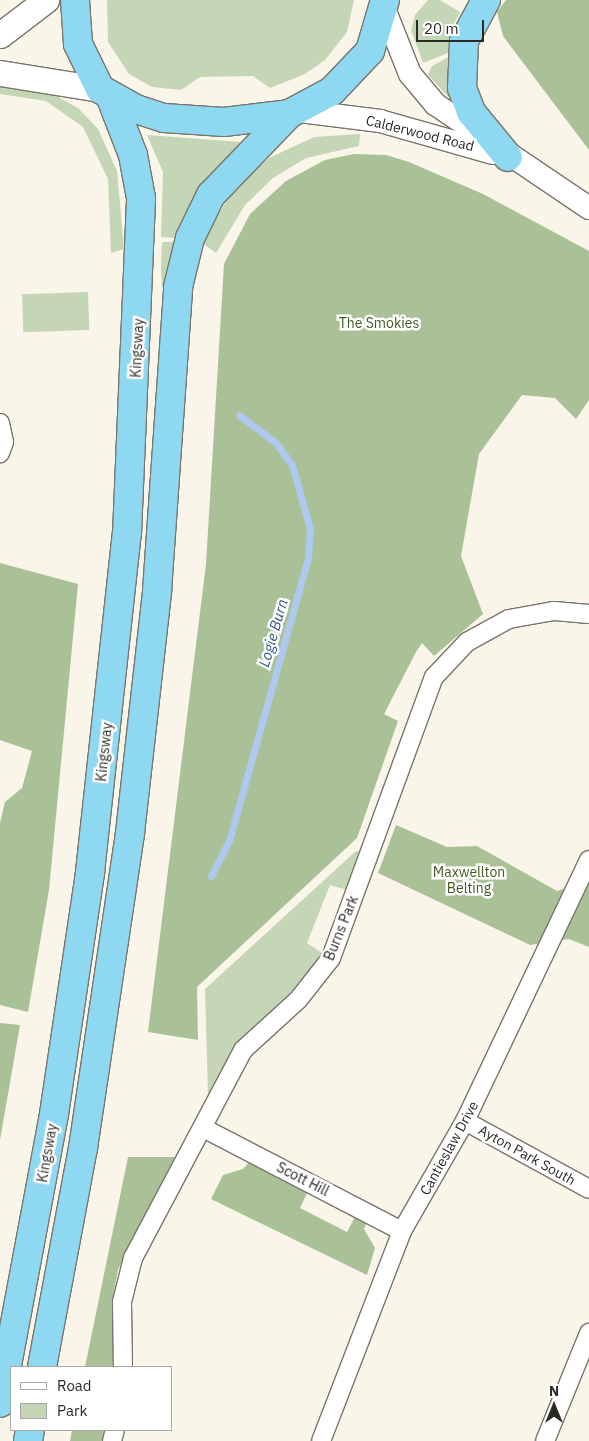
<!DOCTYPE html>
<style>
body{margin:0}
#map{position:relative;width:589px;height:1441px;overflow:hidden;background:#faf5e9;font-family:"IBM Plex Sans",sans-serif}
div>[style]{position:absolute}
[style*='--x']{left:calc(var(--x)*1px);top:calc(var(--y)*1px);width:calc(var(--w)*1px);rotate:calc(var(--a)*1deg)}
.green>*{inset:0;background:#c4d6b5;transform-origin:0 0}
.forest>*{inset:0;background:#aac198}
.stream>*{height:7px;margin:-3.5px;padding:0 3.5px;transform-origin:3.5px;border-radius:3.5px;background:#aec8ee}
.roads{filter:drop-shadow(1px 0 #79756b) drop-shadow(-1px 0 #79756b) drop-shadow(0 1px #79756b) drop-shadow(0 -1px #79756b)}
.minor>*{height:18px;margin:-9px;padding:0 9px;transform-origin:9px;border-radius:9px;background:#fff}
.tertiary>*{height:22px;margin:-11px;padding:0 11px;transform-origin:11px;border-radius:11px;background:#fff}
.secondary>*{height:25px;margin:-12.5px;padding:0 12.5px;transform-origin:12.5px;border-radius:12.5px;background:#fff}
.trunk>*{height:28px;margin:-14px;padding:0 14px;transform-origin:14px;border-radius:14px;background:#8ed8f2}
span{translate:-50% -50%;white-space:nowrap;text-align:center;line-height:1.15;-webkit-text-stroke:5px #fff;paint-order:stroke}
.street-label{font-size:14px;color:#2b2925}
.park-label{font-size:14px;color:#3f5b21}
.water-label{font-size:15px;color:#355688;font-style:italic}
.legend{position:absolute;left:10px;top:1366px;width:162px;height:65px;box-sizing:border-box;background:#fff;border:1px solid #aaa9a8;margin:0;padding:6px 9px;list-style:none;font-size:15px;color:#2b2925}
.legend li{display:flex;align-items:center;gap:10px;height:25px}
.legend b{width:25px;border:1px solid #aaa9a8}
.north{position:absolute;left:529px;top:1381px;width:50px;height:50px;-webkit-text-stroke:4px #fff;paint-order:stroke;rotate:0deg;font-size:14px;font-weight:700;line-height:20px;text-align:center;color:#2b2925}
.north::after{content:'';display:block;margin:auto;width:18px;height:22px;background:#2b2925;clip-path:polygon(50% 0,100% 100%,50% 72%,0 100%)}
.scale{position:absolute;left:416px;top:20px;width:68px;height:22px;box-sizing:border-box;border:2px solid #2b2925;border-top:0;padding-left:6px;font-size:15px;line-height:18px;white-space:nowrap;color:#2b2925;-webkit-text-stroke:4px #fff;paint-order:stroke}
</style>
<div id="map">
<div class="green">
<div style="clip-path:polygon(107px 0,354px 0,347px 32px,325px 60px,305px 74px,270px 88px,253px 76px,200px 77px,181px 90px,152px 87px,129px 74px,108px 42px)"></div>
<div style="clip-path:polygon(428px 0,440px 0,460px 12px,449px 33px,448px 53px,423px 63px,411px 30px,415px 15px)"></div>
<div style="clip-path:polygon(450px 56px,455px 104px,428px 75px,432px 66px)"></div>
<div style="clip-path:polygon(0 84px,53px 94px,78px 108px,98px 129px,117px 171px,124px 249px,111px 253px,108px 179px,83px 127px,46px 101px,0 94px)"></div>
<div style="clip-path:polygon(360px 134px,359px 146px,306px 158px,273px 178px,245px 205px,216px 253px,202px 243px,231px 193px,269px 158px,314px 137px)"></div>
<div style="clip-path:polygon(147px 135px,242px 142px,204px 183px,176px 238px,161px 237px,163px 172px)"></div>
<div style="clip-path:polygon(162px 242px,174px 242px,162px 289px,161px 268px)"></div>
<div style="left:88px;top:292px;width:38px;height:66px;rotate:88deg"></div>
<div style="clip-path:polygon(356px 851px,361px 852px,347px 890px,330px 885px,307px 943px,322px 953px,315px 967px,280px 1006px,239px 1041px,208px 1096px,205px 989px)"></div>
</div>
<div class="forest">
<div style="clip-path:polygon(506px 0,589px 0,589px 150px,503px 36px,497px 12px)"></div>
<div style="clip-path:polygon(354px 154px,386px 155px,409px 162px,483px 194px,589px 251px,589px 400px,576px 419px,555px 398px,522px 395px,479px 454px,461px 556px,483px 614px,434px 656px,422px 643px,416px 652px,384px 714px,398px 721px,357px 838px,197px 987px,198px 1040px,148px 1032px,206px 564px,224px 264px,250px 214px,286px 181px,325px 160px)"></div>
<div style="clip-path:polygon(0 563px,78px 584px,49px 890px,28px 1012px,0 1005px,0 823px,5px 802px,22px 788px,32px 751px,0 740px)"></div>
<div style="clip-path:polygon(396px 825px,447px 847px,477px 846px,557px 891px,589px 880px,589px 947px,569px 939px,530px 945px,378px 873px)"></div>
<div style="clip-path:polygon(0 1023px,20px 1025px,0 1140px)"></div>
<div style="clip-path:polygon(128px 1157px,177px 1157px,118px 1270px,112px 1302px,114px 1367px,85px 1367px)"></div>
<div style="clip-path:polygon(250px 1161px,308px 1191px,300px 1208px,347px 1232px,356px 1215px,367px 1221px,364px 1229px,375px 1248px,367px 1275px,211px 1199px,223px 1175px,243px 1169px)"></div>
<div style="clip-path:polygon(72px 1430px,105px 1430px,102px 1441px,70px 1441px)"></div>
</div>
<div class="stream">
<div style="--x:211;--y:876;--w:39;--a:-63"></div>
<div style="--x:229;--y:841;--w:294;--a:-74.4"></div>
<div style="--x:308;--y:558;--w:29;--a:-86"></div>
<div style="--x:310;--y:529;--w:66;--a:-105.7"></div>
<div style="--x:292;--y:465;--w:27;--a:-126"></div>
<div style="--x:276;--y:443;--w:46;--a:-142.9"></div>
</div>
<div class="roads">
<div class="minor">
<div style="--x:0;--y:423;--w:19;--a:78"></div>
<div style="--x:4;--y:442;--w:12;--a:110"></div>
<div style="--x:465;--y:1121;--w:141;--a:28.7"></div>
<div style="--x:203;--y:1128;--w:224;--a:27.4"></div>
<div style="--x:123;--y:1367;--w:65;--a:-90.9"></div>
<div style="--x:122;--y:1302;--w:45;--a:-76"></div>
<div style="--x:133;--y:1258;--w:235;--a:-62.1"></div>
<div style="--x:243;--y:1050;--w:74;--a:-42.3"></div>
<div style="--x:298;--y:1000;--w:53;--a:-51.8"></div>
<div style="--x:331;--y:958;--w:299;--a:-69.9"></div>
<div style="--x:434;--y:677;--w:48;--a:-46.7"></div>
<div style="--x:467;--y:642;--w:48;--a:-28.7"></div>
<div style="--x:509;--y:619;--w:46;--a:-10.1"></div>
<div style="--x:554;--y:611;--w:35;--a:5"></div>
<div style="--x:112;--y:1441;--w:11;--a:-75"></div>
<div style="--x:321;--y:1441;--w:225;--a:-68.9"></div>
<div style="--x:402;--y:1231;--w:127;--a:-60.2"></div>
<div style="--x:465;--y:1121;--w:289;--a:-64.6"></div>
<div style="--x:545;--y:1441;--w:117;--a:-67.8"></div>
</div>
<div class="tertiary">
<div style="--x:385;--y:11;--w:68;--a:68.4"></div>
<div style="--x:410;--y:74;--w:39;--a:50"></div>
<div style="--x:435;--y:104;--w:186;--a:34"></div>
<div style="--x:300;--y:111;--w:81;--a:7.1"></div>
<div style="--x:380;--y:121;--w:117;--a:15.8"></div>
</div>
<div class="secondary">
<div style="--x:0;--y:35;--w:58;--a:-37.3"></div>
<div style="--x:0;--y:73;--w:101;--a:9.1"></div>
</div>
<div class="trunk">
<div style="--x:75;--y:0;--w:44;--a:86.1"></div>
<div style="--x:78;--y:44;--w:50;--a:63.9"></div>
<div style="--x:100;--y:89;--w:41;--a:29.1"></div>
<div style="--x:136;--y:109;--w:29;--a:18"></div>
<div style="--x:164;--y:118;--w:60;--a:3.8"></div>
<div style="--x:224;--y:122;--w:65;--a:-7"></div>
<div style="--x:289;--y:114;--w:49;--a:-28.1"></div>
<div style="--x:332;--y:91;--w:55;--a:-46.5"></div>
<div style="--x:370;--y:51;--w:53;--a:-73.6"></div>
<div style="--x:486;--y:0;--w:47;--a:118.2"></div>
<div style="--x:464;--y:41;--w:47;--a:92.4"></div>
<div style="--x:462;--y:88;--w:26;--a:69"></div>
<div style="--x:471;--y:112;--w:58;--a:50.6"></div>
<div style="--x:42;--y:1367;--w:223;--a:-79.4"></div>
<div style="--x:83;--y:1148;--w:318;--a:-81.5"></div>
<div style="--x:130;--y:833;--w:244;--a:-83.6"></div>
<div style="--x:157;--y:591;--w:305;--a:-86"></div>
<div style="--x:178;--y:287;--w:50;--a:-76.2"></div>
<div style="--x:190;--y:238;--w:48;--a:-64"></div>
<div style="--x:211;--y:195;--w:112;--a:-46.1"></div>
<div style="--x:0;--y:1403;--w:294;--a:-79.4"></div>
<div style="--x:54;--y:1114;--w:245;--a:-81.5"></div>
<div style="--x:90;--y:872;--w:340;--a:-83.8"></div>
<div style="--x:127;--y:534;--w:336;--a:-87.6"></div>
<div style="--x:141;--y:198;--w:44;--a:-100.5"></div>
<div style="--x:133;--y:155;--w:61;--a:-111.1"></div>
<div style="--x:28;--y:1441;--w:11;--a:-80"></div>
</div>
</div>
<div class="street-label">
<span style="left:420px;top:133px;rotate:14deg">Calderwood Road</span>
<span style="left:137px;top:348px;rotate:-87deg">Kingsway</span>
<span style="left:104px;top:752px;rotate:-84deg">Kingsway</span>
<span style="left:341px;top:928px;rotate:-68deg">Burns Park</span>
<span style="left:449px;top:1148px;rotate:-61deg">Cantieslaw Drive</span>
<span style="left:47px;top:1153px;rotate:-80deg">Kingsway</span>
<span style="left:527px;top:1155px;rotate:29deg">Ayton Park South</span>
<span style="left:303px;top:1179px;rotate:27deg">Scott Hill</span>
</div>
<div class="park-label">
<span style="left:379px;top:323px">The Smokies</span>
<span style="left:469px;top:880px">Maxwellton<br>Belting</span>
</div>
<div class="water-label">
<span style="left:273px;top:633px;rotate:-74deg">Logie Burn</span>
</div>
<ul class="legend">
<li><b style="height:6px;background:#fff"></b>Road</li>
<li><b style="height:14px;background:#c4d6b5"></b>Park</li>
</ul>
<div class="north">N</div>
<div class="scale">20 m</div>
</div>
